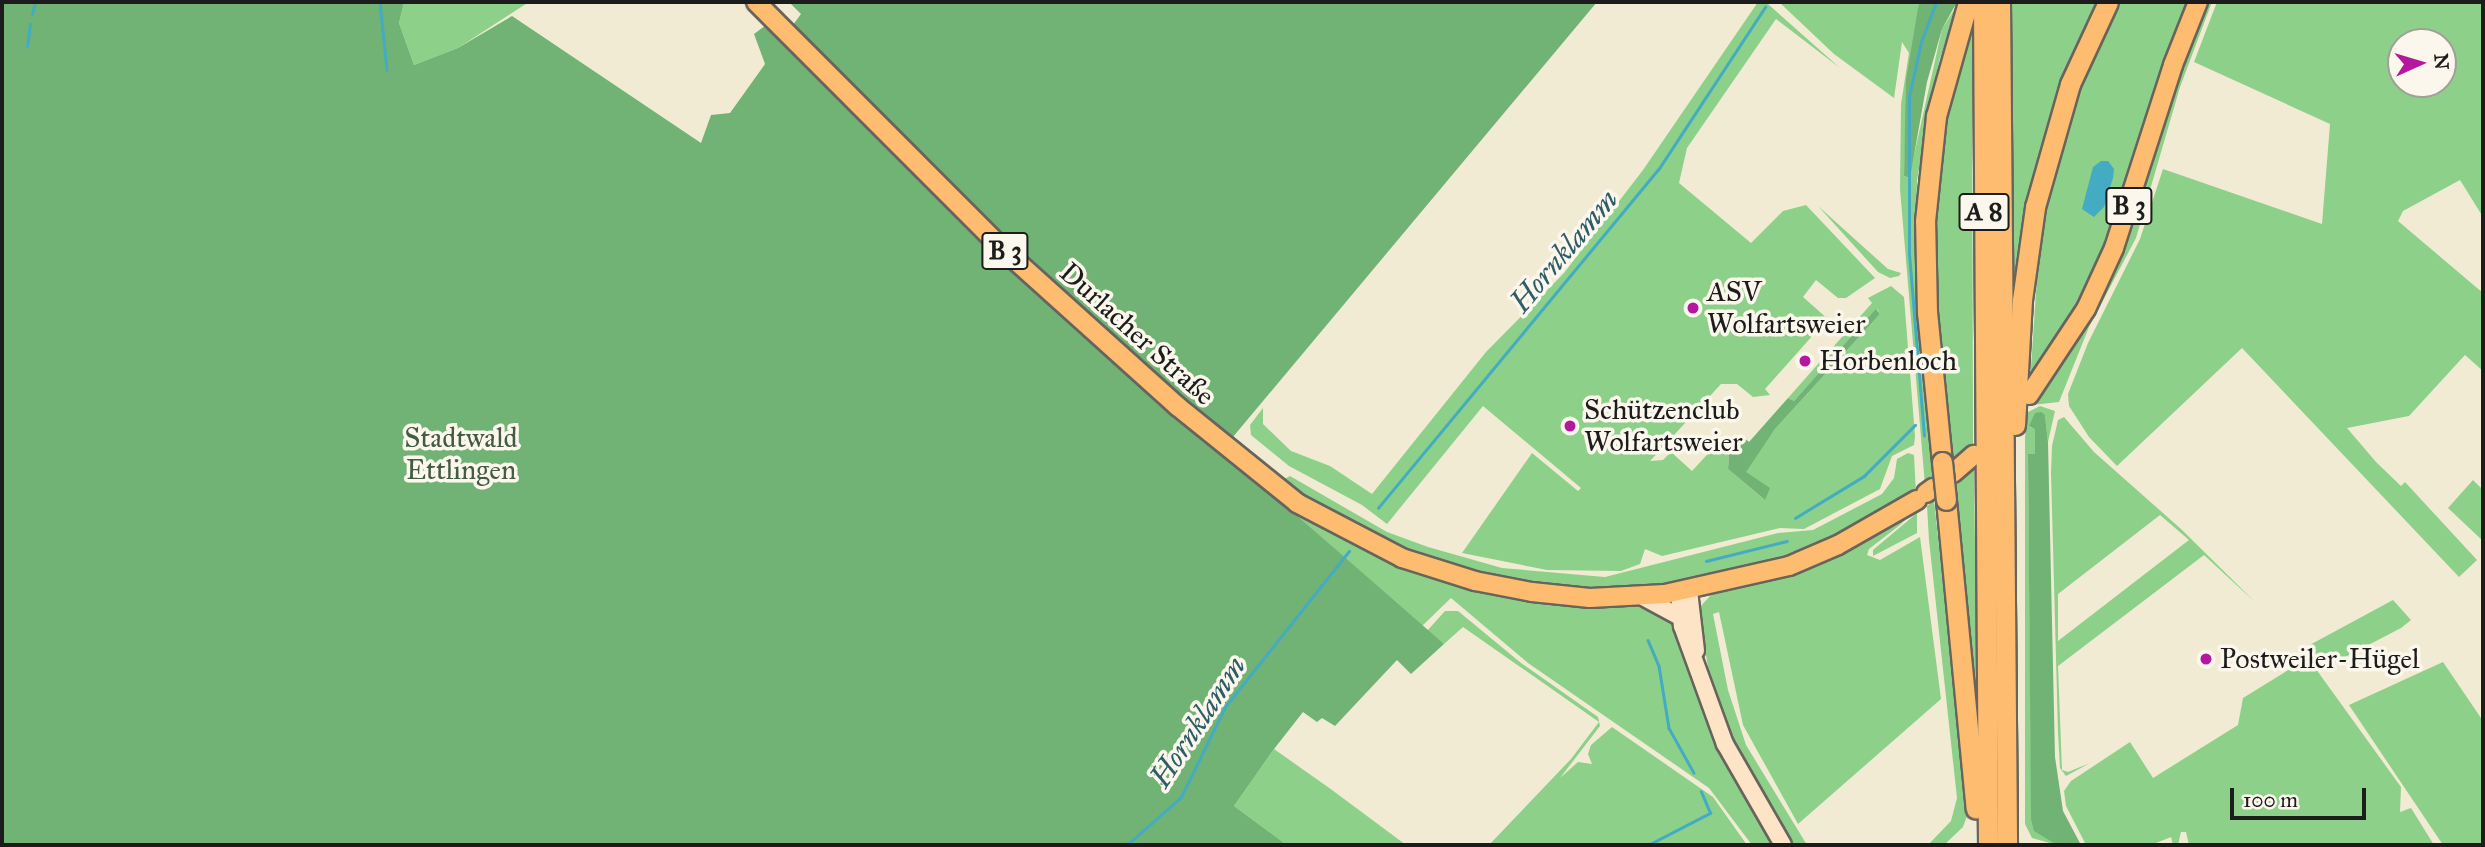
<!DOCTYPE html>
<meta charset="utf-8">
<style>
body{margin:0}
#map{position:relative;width:2485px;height:847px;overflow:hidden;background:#f2ebd3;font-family:"IM FELL Great Primer",serif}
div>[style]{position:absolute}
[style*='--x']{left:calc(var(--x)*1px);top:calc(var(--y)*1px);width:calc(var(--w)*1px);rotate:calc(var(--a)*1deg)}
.green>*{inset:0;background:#8cd089}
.forest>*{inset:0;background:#71b275}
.water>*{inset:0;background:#43acc2}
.stream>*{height:2.5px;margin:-1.25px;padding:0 1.25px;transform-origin:1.25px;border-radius:1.25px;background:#43acc2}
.roads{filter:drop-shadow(2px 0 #67645c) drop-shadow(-2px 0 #67645c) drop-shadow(0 2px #67645c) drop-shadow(0 -2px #67645c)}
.secondary>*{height:16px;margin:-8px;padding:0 8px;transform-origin:8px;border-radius:8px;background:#fee4c6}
.primary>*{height:18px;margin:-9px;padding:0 9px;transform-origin:9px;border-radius:9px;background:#fdbc70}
.highway>*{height:19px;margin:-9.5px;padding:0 9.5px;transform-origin:9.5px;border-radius:9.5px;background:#fdbc70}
.bridges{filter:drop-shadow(2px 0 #67645c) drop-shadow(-2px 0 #67645c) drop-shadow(0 2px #67645c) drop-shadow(0 -2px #67645c)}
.highway-bridge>*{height:19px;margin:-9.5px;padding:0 9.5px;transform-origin:9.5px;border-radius:9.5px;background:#fdbc70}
.dots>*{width:19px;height:19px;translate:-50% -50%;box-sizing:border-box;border:4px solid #fbf7ec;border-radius:50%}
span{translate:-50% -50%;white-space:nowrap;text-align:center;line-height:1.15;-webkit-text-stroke:7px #fbf7ec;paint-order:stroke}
.shield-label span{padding:2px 5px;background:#fbf7ec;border:2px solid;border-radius:5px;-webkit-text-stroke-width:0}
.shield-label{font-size:26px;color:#1c1c1c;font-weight:700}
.poi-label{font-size:28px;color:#1c1c1c}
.left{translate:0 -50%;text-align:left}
.street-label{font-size:28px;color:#1c1c1c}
.park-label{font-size:28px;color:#435b42}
.water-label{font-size:30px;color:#2e5d67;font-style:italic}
.frame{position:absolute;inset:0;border:4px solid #1c1c1c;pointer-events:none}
.north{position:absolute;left:2387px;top:28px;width:70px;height:70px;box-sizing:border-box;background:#fbf7ec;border:2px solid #a29f99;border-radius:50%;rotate:86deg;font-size:19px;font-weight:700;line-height:28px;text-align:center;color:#1c1c1c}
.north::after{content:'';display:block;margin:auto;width:24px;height:32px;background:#b5179e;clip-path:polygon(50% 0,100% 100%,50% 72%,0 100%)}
.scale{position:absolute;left:2230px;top:788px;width:136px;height:32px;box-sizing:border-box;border:4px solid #1c1c1c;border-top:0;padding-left:9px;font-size:21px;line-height:24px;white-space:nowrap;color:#1c1c1c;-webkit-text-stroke:5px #fbf7ec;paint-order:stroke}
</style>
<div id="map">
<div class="green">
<div style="clip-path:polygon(404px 2px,529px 2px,458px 48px,414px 65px,399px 23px)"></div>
<div style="clip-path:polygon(1758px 2px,1768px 4px,1840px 68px,1776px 19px,1687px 148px,1679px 183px,1751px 243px,1783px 211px,1806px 205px,1875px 278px,1846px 298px,1838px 298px,1816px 280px,1803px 297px,1829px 320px,1829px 327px,1822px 325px,1765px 389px,1770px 395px,1753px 397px,1737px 384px,1721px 384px,1650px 461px,1663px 460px,1671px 452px,1692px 471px,1717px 444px,1729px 455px,1728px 469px,1765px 500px,1745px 472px,1775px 429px,1880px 314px,1877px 309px,1794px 401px,1788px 398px,1872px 303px,1868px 298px,1891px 286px,1904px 297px,1915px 436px,1914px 445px,1892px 456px,1880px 489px,1804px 529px,1780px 528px,1662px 556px,1645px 549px,1640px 564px,1621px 571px,1547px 570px,1462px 553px,1532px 453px,1578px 491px,1581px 488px,1483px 406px,1387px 524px,1362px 505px,1289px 466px,1251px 435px,1250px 425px,1263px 408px,1263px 424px,1291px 451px,1330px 466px,1372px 494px,1486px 352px,1564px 273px,1643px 170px)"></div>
<div style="clip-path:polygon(1779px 2px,1919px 2px,1906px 121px,1904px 176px,1909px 178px,1942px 29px,1959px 2px,1939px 61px,1917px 180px,1915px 286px,1933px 470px,1932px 479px,1925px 485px,1900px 189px,1901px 104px,1909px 53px,1902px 42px,1894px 98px,1834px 54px)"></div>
<div style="clip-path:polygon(2010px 2px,2100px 2px,2047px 130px,2012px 303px)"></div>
<div style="clip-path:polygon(2121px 2px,2192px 2px,2126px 198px,2086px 299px,2030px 382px,2039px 248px,2055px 162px,2073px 103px)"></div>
<div style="clip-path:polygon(2204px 2px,2212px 2px,2180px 87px,2136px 238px,2089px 327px,2059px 402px,2032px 405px,2056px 368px,2159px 128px)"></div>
<div style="clip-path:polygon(evenodd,2217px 2px,2483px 2px,2483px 217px,2460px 180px,2403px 211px,2398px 221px,2483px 293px,2483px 371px,2465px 355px,2409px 416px,2347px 428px,2376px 462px,2401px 486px,2405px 482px,2477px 560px,2459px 577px,2242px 348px,2117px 466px,2089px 437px,2069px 406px,2068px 394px,2088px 343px,2140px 239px,2163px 169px,2322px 224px,2330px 124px,2194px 62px,2217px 2px,2401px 42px,2443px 42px,2443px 84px,2401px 84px,2401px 42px)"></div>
<div style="clip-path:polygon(1972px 17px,1973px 445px,1951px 464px,1935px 325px,1932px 212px,1943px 117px)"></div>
<div style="clip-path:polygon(1818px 206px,1888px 269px,1901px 273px,1899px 276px,1890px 278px,1878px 272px)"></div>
<div style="clip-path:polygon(2040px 406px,2055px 411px,2048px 442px,2045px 415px,2029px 427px,2035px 428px,2035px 454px,2028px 455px,2031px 767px,2049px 839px,2057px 845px,2032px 838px,2025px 824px,2025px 437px,2028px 412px)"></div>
<div style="clip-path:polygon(evenodd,2064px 417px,2094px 452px,2181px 529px,2256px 603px,2204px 555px,2058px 666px,2062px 770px,2068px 772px,2090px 763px,2066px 776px,2060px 768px,2058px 732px,2051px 473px,2052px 446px,2058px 420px,2064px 417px,2160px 515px,2189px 540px,2058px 641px,2058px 594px,2160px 515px)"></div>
<div style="clip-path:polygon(1908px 453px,1914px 455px,1916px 494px,1830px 542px,1765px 566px,1675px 585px,1569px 591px,1508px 583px,1401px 552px,1326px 515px,1281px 481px,1290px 476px,1387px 532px,1428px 547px,1502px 568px,1605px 577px,1778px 533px,1813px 530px,1882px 494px,1894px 478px,1897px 459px)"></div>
<div style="clip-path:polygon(1974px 469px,1977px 699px,1974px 699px,1954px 486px)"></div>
<div style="clip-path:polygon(1250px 474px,1336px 533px,1581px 602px,1649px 608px,1674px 622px,1732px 771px,1777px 845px,1752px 845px,1709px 788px,1528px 663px,1451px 598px,1422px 626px)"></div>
<div style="clip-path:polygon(2473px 480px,2483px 490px,2483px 541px,2448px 508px)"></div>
<div style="clip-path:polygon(1934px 500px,1968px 813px,1963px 827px,1944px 845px,1928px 845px,1951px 821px,1957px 798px,1929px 540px,1927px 506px)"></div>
<div style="clip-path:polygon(1914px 511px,1900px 525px,1869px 549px,1867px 555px,1880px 560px,1920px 537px,1941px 699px,1798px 824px,1743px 725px,1719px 612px,1713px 614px,1728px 690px,1746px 745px,1807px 845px,1789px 845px,1735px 757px,1711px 684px,1698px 609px,1711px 595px,1804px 567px,1889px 524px,1892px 527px)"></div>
<div style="clip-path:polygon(1917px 513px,1917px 533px,1873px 556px,1873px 550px)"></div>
<div style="clip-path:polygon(2393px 600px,2411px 620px,2401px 628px,2326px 667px,2306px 647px)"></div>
<div style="clip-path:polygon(1445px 611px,1458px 611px,1521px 663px,1598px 717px,1600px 726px,1560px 778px,1578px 762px,1592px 764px,1588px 754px,1591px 745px,1612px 727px,1713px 797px,1747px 845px,1489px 845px,1571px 759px,1599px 722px,1463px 627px,1444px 644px,1427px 631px)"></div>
<div style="clip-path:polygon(2308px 658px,2401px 787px,2400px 812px,2411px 808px,2434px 845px,2189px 845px,2186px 832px,2181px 832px,2178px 845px,2173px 845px,2171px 837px,2151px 845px,2086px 845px,2066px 806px,2064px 791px,2071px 781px,2130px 742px,2153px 778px,2238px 725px,2243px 698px)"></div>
<div style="clip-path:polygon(2443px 662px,2483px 721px,2483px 845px,2443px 845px,2349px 705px)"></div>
<div style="clip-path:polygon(1274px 749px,1332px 790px,1406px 845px,1287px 845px,1234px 806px)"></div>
</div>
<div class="forest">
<div style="clip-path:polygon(2px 2px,404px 2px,399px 23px,414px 65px,458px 48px,512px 16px,701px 143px,711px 115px,730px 113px,765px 64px,754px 34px,766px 25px,782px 40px,801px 14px,789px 2px,1597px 2px,1222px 450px,1444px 644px,1411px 674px,1397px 660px,1335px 726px,1322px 718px,1317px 722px,1303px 712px,1274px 749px,1234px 806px,1287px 845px,2px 845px)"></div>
<div style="clip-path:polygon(1919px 2px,1957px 2px,1942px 29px,1927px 82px,1910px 178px,1904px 176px,1906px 80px)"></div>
<div style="clip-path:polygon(1876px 309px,1880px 314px,1775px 429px,1746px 472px,1770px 488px,1765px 500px,1728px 469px,1729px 455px,1743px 437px,1749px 442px,1788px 398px,1794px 401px)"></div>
<div style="clip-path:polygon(2041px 412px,2045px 415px,2048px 442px,2055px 757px,2063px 811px,2081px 845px,2057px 845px,2034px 831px,2031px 819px,2028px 454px,2035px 454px,2035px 429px,2029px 426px,2035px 413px)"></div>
</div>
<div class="water">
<div style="clip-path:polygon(2101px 161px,2108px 161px,2114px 169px,2113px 178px,2104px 207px,2094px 217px,2082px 209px,2093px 167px)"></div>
</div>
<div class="stream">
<div style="--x:380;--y:2;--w:68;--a:84.1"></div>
<div style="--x:32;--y:14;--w:12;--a:-76"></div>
<div style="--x:27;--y:46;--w:22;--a:-82"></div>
<div style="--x:1924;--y:436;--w:182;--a:-94.7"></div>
<div style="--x:1909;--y:255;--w:158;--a:-90"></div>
<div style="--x:1909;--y:97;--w:56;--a:-77.7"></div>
<div style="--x:1921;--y:42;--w:43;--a:-69.4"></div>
<div style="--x:1378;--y:508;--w:439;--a:-50.4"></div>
<div style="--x:1658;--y:170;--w:195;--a:-56.7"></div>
<div style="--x:1795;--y:518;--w:81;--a:-31.3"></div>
<div style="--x:1864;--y:476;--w:72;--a:-45"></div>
<div style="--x:1706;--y:561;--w:83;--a:-13.9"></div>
<div style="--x:1648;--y:640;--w:28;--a:67"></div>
<div style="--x:1659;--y:666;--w:63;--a:80.8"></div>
<div style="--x:1669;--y:728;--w:51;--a:60.9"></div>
<div style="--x:1127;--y:845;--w:72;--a:-41.6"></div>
<div style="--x:1181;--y:797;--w:100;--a:-63.9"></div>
<div style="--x:1225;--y:707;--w:199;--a:-51.5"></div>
<div style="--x:1648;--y:845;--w:70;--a:-27.3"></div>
<div style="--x:1710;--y:813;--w:23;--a:-113"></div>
</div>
<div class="roads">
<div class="secondary">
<div style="--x:1689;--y:591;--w:60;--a:83.3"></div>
<div style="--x:1679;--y:593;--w:33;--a:85"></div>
<div style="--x:1682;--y:626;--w:126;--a:70"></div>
<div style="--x:1725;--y:744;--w:116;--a:60.1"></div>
<div style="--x:1641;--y:596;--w:44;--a:28.3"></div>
</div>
<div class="primary">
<div style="--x:756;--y:2;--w:352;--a:45"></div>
<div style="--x:1005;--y:251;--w:232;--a:42"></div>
<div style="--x:1177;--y:406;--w:154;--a:38.9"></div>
<div style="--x:1297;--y:503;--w:119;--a:27.6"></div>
<div style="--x:1402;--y:558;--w:77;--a:17.5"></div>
<div style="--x:1475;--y:581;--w:58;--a:10.9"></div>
<div style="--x:1532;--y:592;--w:58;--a:5.9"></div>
<div style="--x:1590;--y:598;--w:75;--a:-3.1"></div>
<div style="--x:1665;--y:594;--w:127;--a:-12.7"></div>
<div style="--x:1789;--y:566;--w:53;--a:-23.2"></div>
<div style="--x:1838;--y:545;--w:91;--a:-29.7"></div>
<div style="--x:2029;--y:395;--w:103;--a:-56.5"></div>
<div style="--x:2086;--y:309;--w:67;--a:-65.3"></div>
<div style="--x:2114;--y:248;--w:192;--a:-72.1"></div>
<div style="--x:2173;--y:65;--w:68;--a:-68.4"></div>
<div style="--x:1953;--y:473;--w:28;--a:-41"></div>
<div style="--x:1926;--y:493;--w:9;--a:-36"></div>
</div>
<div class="highway">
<div style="--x:1983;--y:2;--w:843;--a:89.66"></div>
<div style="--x:2000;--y:2;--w:843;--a:89.52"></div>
<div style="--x:2015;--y:425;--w:125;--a:-86.8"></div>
<div style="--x:2022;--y:300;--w:94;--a:-82"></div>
<div style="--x:2035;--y:207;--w:128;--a:-74.1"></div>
<div style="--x:2070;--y:84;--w:90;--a:-65.1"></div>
<div style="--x:1942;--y:462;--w:150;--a:-95.7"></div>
<div style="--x:1927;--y:313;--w:92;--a:-91.2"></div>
<div style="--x:1925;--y:221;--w:106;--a:-84"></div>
<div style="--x:1936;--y:116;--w:118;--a:-74.3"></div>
<div style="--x:1946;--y:500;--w:310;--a:84.5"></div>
</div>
</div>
<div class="bridges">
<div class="highway-bridge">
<div style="--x:1942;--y:462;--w:38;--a:84"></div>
</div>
</div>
<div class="dots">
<div style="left:1693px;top:308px;background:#b5179e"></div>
<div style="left:1805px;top:361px;background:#b5179e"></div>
<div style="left:1570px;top:426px;background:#b5179e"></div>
<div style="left:2206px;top:659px;background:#b5179e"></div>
</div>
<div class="shield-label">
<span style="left:2129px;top:206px">B 3</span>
<span style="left:1984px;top:212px">A 8</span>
<span style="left:1005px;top:251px">B 3</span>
</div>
<div class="poi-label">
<span class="left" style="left:1707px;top:308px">ASV<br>Wolfartsweier</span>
<span class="left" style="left:1819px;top:361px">Horbenloch</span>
<span class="left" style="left:1584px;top:426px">Schützenclub<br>Wolfartsweier</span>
<span class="left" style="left:2220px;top:659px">Postweiler-Hügel</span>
</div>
<div class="street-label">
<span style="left:1137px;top:334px;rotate:42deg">Durlacher Straße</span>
</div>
<div class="park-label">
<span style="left:461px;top:454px">Stadtwald<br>Ettlingen</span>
</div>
<div class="water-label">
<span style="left:1564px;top:251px;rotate:-50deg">Hornklamm</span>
<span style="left:1198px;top:722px;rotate:-57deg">Hornklamm</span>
</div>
<div class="frame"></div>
<div class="north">N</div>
<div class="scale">100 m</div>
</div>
